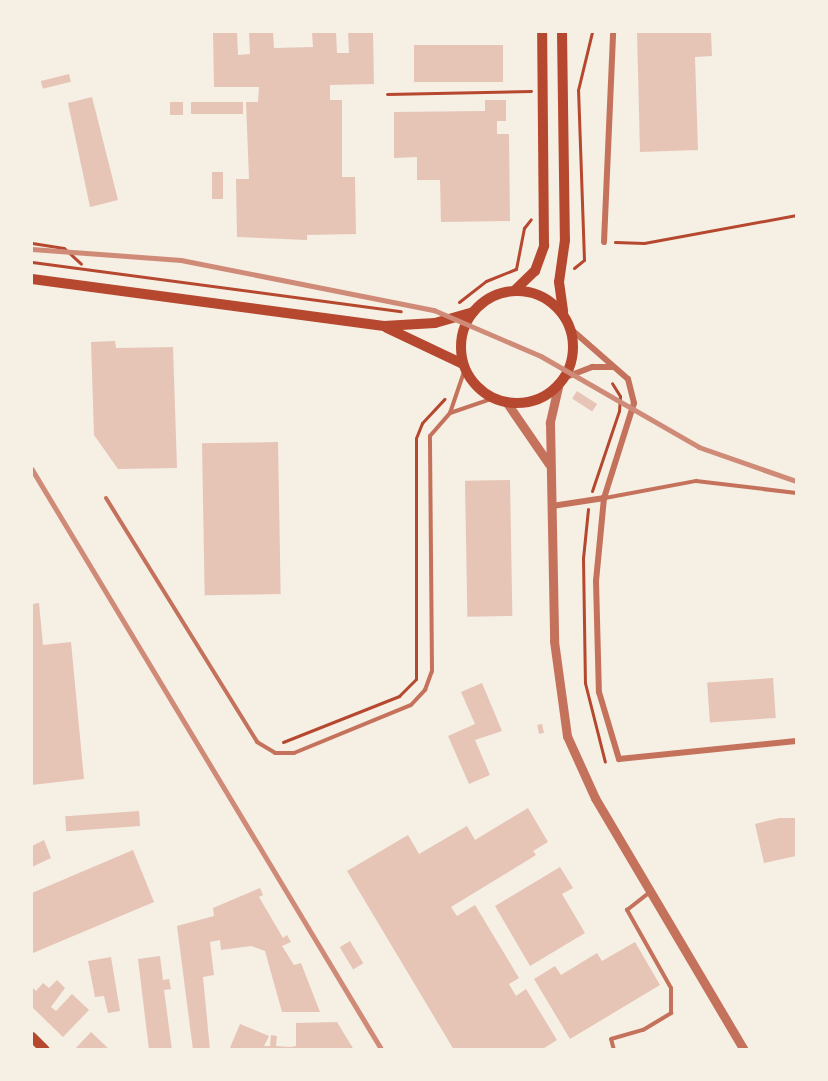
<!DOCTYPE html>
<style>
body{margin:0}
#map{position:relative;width:828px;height:1081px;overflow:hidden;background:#f6efe4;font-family:Signika,sans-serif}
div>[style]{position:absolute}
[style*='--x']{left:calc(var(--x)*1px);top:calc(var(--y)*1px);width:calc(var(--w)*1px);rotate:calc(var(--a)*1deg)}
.building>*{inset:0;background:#e6c5b7;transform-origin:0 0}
.path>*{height:3px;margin:-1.5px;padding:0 1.5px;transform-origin:1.5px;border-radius:1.5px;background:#b5482f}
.service>*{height:4px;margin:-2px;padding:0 2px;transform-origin:2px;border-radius:2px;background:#c5725c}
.minor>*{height:6px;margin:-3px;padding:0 3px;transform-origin:3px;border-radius:3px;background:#c5725c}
.tertiary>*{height:9px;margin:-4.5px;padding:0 4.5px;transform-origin:4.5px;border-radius:4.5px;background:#c5725c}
.secondary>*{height:10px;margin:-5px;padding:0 5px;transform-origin:5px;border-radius:5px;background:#b5482f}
.secondary>.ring{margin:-5px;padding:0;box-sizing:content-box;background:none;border:10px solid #b5482f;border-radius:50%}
.rail>*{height:4.5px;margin:-2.25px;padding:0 2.25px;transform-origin:2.25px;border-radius:2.25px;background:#cf8b77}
span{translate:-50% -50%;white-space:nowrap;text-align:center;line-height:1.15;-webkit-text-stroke:5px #f6efe4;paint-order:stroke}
.frame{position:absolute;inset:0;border:33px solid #f6efe4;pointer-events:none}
</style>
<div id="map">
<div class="building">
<div style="clip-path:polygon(213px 32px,237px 32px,238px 55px,250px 54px,249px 32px,273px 32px,274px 48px,313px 47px,312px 32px,336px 32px,337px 53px,349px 53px,348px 32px,373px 32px,374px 84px,330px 85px,330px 100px,342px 100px,342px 177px,355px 177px,356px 234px,307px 235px,307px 240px,237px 237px,236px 179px,249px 179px,246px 102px,258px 102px,259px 87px,214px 87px)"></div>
<div style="clip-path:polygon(637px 32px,711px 32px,712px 56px,695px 57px,698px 150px,640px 152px)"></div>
<div style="left:503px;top:45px;width:37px;height:89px;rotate:90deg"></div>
<div style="left:69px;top:74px;width:8px;height:29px;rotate:76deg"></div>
<div style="clip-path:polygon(92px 97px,118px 200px,90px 207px,68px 103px)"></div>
<div style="clip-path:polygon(485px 100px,506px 100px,506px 121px,497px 121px,497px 134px,509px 134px,510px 221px,441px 222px,440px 180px,417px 180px,417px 157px,394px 158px,394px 112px,485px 111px)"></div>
<div style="left:183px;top:102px;width:13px;height:13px;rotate:90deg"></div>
<div style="left:243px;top:102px;width:12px;height:52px;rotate:90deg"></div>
<div style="left:212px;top:172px;width:11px;height:27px"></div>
<div style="clip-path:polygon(115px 341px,116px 348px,173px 347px,177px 468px,118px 469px,94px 435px,91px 342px)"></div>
<div style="left:577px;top:391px;width:24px;height:9px;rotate:33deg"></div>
<div style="left:278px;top:442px;width:152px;height:76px;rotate:89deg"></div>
<div style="left:510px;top:480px;width:136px;height:45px;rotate:89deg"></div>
<div style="clip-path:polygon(39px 603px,43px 645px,71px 642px,84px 779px,32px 785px,32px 604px)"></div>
<div style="left:773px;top:678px;width:40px;height:66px;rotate:86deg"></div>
<div style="clip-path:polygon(482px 683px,502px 731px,475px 740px,490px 775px,469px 784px,448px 736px,475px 724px,461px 692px)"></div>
<div style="left:542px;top:724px;width:9px;height:5px;rotate:77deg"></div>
<div style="clip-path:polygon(528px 808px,548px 842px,533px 851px,536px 855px,451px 907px,457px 916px,475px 905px,519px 978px,509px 984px,516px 996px,526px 989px,557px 1040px,541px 1050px,454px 1050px,347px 871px,408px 835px,419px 854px,467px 826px,475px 840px)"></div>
<div style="left:139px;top:811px;width:15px;height:74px;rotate:86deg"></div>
<div style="clip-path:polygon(779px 818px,796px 818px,796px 856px,764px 863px,755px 824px)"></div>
<div style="clip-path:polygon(44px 840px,51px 858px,32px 867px,32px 846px)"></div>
<div style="clip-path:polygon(133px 850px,154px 902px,33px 953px,32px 893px)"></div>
<div style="clip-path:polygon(560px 867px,573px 888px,562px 894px,585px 933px,530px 966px,495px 906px)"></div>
<div style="clip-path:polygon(260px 888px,263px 895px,259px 897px,283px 938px,287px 935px,291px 942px,282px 946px,294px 965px,301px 963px,320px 1012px,282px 1012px,265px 951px,251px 946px,221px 950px,220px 940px,210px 942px,214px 975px,203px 977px,210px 1050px,193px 1050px,177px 926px,214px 916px,213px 908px)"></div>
<div style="left:350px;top:941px;width:26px;height:12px;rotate:59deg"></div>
<div style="clip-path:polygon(635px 942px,660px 985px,570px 1039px,534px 979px,555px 966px,561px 975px,597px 953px,602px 961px)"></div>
<div style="clip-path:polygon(160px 956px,163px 980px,169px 979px,171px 989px,164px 990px,172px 1050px,149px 1050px,138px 959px)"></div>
<div style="clip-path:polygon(111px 957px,120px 1011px,108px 1013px,104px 996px,95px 997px,88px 961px)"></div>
<div style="clip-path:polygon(57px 980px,65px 988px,51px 1007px,56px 1011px,72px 994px,89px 1010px,63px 1037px,32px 1007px,32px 987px,36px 991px,43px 983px,49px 988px)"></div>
<div style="clip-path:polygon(337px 1022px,354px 1050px,229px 1050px,240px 1024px,269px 1036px,264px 1046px,270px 1046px,271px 1035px,277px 1036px,276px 1046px,290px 1047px,296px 1046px,296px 1023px)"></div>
<div style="clip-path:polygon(91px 1032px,110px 1050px,74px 1050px)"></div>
</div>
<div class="path">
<div style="--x:387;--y:94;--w:144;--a:-1.2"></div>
<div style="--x:615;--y:242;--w:29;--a:2"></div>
<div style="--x:644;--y:243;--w:155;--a:-10.4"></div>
<div style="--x:32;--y:243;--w:32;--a:9"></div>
<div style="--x:64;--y:248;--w:23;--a:43"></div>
<div style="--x:32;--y:262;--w:372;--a:7.6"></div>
<div style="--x:574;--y:268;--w:13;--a:-39"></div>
<div style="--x:584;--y:260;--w:170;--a:-92"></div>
<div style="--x:578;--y:90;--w:60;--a:-76.4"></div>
<div style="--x:459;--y:302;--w:34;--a:-38"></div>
<div style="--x:486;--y:281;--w:32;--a:-22"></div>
<div style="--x:516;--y:269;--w:42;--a:-79"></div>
<div style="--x:524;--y:228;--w:11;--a:-52"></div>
<div style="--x:592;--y:491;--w:84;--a:-71.4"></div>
<div style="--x:619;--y:411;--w:15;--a:-86"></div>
<div style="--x:620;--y:396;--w:15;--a:-122"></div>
<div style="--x:588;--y:509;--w:49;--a:95.8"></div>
<div style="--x:583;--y:558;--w:125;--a:89.1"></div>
<div style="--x:585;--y:683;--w:81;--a:75.8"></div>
<div style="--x:283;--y:742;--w:125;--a:-21.6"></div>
<div style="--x:399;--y:696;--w:24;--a:-45"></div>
<div style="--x:416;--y:679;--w:241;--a:-90"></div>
<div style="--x:416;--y:438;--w:16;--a:-68"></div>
<div style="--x:422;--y:423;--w:33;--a:-47"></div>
</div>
<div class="service">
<div style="--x:450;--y:413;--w:46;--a:-71.2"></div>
<div style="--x:106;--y:498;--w:287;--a:58.2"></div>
<div style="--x:257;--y:742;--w:21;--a:31"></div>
<div style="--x:275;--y:753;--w:19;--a:0"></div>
<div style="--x:294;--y:753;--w:126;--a:-22.3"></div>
<div style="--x:411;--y:705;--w:21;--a:-47"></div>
<div style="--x:425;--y:690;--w:20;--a:-70"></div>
<div style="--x:432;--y:671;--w:235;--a:-90.5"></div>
<div style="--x:430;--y:436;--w:30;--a:-49"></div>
<div style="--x:450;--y:413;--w:46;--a:-18.8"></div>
<div style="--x:605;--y:498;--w:93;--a:-10.6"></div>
<div style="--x:696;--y:481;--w:101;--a:6.8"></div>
<div style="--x:614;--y:1050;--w:11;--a:-105"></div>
<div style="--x:611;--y:1039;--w:33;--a:-16"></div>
<div style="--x:643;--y:1030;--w:33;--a:-31"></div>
<div style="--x:671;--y:1013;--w:25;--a:-90"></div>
<div style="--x:671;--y:988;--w:90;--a:-119.4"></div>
<div style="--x:627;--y:910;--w:29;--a:-38"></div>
</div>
<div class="minor">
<div style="--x:604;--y:242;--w:210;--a:-87.5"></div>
<div style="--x:572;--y:330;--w:74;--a:41.2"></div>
<div style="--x:628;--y:379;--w:25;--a:76"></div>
<div style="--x:634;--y:403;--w:100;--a:107.5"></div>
<div style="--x:604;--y:498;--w:83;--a:95.5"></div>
<div style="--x:596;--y:581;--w:111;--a:88.5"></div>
<div style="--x:599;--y:692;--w:70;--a:73.4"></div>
<div style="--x:619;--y:759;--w:178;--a:-5.8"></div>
<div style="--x:566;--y:377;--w:28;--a:-21"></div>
<div style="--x:592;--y:367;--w:20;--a:0"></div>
<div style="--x:552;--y:506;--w:53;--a:-8.7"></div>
</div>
<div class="tertiary">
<div style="--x:558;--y:387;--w:37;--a:103"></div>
<div style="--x:550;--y:423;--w:218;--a:88.9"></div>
<div style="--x:554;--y:641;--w:96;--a:82.2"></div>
<div style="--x:567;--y:736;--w:68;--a:65.7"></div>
<div style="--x:595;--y:798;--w:293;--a:59.4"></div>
<div style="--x:507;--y:403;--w:74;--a:55.5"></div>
</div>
<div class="secondary">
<div style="--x:562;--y:32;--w:208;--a:89.2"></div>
<div style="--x:565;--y:240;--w:42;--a:98.1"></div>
<div style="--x:559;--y:282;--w:30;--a:82"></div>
<div style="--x:32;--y:279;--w:355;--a:7.6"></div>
<div style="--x:384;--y:326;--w:51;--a:-3.4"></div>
<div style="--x:435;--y:323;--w:40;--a:-16"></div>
<div style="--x:515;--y:290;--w:28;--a:-44"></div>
<div style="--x:535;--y:271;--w:27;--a:-70"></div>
<div style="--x:544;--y:246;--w:214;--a:-90.5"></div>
<div class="ring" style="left:461px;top:291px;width:102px;height:102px"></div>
<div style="--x:387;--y:328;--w:84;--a:25.3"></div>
<div style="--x:32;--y:1037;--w:18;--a:45"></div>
</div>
<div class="rail">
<div style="--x:32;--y:249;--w:149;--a:4.2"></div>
<div style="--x:181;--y:260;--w:258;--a:11.2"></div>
<div style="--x:434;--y:310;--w:116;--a:23.3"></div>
<div style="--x:541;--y:356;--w:182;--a:29.9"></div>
<div style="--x:699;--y:447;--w:103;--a:19.3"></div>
<div style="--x:32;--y:469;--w:678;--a:58.93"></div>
</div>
<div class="frame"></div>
</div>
